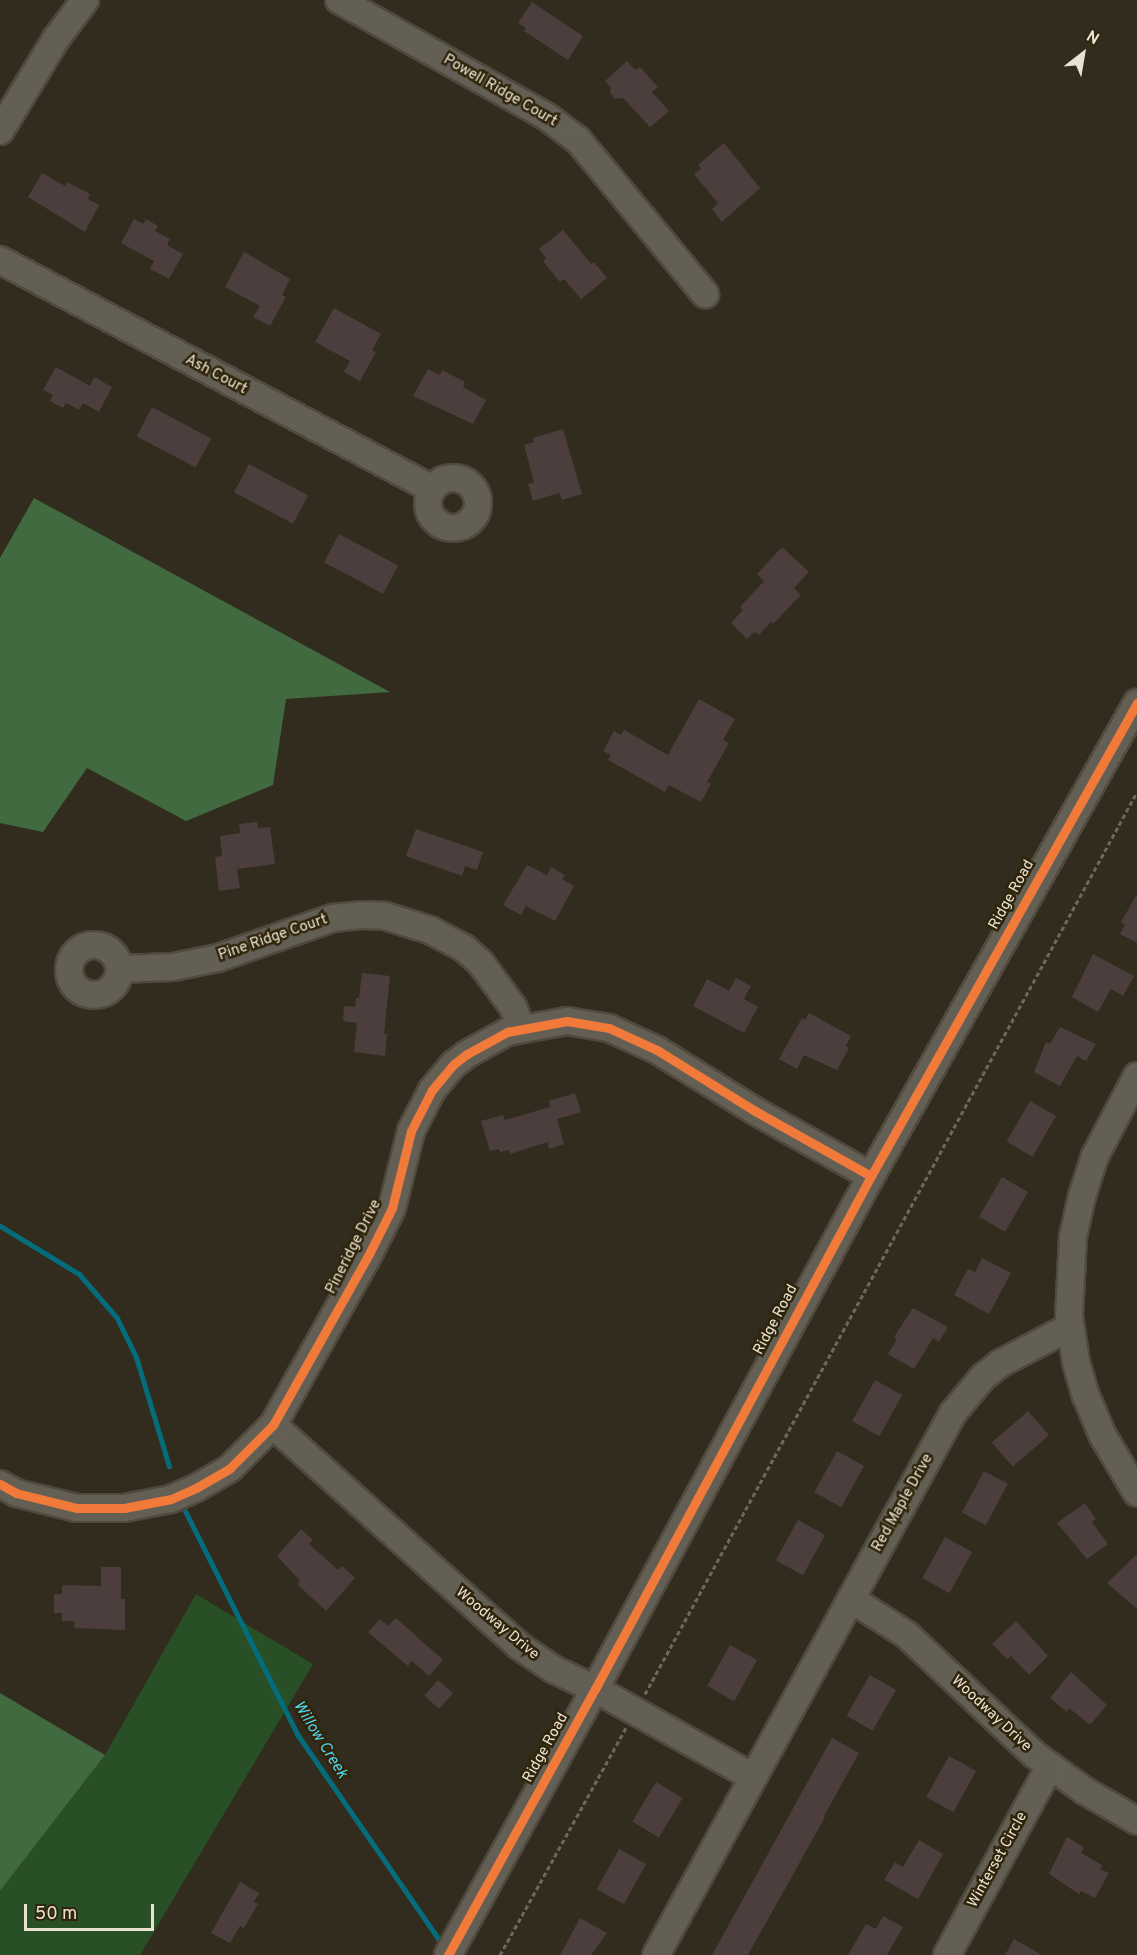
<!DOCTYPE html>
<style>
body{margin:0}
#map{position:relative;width:1137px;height:1955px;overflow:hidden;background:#322c1e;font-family:Overpass,sans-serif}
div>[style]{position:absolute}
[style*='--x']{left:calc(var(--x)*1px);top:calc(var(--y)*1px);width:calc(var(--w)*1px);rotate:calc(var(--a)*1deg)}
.green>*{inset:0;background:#284f26}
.forest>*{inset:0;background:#426a41}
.stream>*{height:5px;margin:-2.5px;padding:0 2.5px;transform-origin:2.5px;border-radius:2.5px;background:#046c7a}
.building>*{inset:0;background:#4b3e3d;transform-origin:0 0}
.path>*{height:3px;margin-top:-1.5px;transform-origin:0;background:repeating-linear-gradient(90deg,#6c685e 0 4.5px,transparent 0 7.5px)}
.roads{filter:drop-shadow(2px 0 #4f493e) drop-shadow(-2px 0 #4f493e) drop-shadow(0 2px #4f493e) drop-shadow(0 -2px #4f493e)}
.minor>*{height:26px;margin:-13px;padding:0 13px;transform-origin:13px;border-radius:13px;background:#635f55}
.minor>.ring{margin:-13px;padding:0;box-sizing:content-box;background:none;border:26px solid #635f55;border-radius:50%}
.cycleway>*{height:9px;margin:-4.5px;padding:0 4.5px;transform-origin:4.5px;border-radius:4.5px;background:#f17a3a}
span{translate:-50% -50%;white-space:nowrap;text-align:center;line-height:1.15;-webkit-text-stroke:5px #30250b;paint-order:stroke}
.street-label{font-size:15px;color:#e9e2d3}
.water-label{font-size:16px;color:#51d6ef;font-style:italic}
.north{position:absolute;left:1053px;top:24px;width:60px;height:60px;-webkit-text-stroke:4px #30250b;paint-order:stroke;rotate:31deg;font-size:16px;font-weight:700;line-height:24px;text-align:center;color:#e9e2d3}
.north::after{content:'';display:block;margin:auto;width:21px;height:27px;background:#e9e2d3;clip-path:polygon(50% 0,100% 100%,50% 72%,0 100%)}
.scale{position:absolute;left:24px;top:1904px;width:130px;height:27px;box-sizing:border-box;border:3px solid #e9e2d3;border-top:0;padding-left:8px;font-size:18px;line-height:21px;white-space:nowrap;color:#e9e2d3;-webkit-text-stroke:4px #30250b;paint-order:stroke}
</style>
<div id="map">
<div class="green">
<div style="clip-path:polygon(196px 1594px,313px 1664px,140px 1955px,0 1955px,0 1891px,105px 1755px)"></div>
</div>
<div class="forest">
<div style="clip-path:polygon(34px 498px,390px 692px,286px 699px,273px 785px,186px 821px,87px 768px,43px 832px,0 823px,0 558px)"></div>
<div style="clip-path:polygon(0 1693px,105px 1755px,0 1891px)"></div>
</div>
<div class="stream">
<div style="--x:0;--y:1226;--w:92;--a:31.3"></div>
<div style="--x:79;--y:1274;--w:58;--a:49.2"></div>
<div style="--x:117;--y:1318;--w:43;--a:64"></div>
<div style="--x:136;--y:1357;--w:114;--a:73.2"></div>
<div style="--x:184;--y:1509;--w:252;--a:63.3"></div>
<div style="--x:297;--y:1734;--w:250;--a:55.4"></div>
</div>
<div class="building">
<div style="clip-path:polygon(532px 2px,583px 36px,568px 60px,524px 31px,526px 28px,518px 23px)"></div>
<div style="clip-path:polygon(627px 61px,635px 70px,640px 67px,658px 87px,652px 92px,669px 111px,650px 127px,623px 98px,615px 99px,610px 93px,611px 88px,605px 81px)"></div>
<div style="clip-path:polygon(724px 143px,760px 188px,722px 222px,712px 209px,718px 203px,694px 174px,701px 169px,698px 165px)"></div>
<div style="clip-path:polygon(42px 173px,65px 186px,67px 182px,90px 194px,88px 199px,99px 205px,85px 232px,28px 197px)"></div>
<div style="clip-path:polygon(134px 219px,143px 224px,146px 219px,158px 226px,155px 231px,170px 239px,167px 245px,183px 254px,169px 279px,150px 269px,154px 261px,121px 243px)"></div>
<div style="clip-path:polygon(563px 230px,591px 264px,594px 262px,607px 278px,581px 299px,564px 279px,560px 282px,543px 261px,546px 258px,539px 249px)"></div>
<div style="clip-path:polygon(244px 252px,290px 279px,282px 295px,286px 297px,270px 326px,253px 317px,260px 306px,225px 287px)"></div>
<div style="clip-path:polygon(334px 308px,381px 334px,372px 350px,376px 352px,360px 381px,344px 372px,350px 361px,315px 342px)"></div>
<div style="clip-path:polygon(56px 367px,90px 386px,94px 377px,112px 387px,99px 412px,83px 403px,79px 410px,66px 403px,63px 408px,50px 401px,53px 395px,43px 390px)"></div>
<div style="clip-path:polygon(428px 369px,440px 375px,442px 370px,465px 382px,463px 387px,486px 400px,473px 424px,413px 396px)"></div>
<div style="left:152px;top:407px;width:67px;height:33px;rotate:28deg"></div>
<div style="clip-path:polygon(563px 429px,582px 494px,562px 500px,559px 493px,533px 501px,528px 484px,534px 482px,524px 445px,534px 442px,533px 438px)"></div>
<div style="left:249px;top:464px;width:67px;height:32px;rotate:28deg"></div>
<div style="left:339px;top:534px;width:67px;height:32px;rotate:28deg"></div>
<div style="clip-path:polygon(782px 547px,809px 572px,794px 588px,801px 595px,773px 624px,771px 622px,759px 635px,754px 632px,747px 639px,731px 623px,743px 610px,740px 607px,764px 581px,757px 574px)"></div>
<div style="clip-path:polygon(699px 699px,735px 719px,723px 740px,729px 743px,707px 782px,711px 784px,701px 802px,669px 785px,665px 792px,608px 760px,611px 755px,603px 751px,614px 731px,621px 735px,624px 730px,668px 755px)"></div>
<div style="clip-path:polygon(257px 822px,258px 828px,270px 827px,275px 864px,237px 869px,240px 888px,219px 891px,215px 857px,222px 856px,220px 836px,240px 833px,239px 824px)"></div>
<div style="clip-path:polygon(416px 829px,483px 852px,477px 870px,465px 866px,462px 876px,406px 856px)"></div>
<div style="clip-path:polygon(527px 865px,547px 875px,551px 867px,565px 875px,562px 879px,574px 886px,555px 921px,526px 906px,521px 915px,503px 905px)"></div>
<div style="clip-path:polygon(1137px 894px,1137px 943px,1120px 934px,1125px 925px,1121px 922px)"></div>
<div style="clip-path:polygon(1093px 954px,1134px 976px,1123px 996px,1111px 989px,1098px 1012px,1072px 997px)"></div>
<div style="clip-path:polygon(362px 973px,390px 976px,384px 1034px,387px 1034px,385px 1056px,354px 1052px,357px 1023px,343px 1021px,344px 1006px,355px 1007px,356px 998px,359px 998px)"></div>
<div style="clip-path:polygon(736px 978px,751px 986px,744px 999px,758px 1007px,744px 1033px,693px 1006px,707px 979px,729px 991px)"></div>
<div style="clip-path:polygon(809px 1013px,851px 1036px,846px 1046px,849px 1048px,837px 1070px,804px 1055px,797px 1069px,779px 1059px,802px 1018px,805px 1020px)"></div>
<div style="clip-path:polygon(1060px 1027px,1096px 1044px,1086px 1061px,1077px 1056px,1060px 1086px,1034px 1072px,1046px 1042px,1050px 1044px)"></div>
<div style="clip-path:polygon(575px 1093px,581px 1112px,557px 1119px,564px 1144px,549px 1149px,548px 1142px,510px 1154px,509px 1150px,500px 1152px,499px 1149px,490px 1151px,481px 1121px,503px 1115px,505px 1120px,550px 1107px,549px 1101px)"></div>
<div style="left:1030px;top:1101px;width:30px;height:47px;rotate:30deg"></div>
<div style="left:1002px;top:1177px;width:30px;height:46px;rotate:30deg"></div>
<div style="clip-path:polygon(982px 1258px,1011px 1273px,989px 1314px,954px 1295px,968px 1269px,975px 1272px)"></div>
<div style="clip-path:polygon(913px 1308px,948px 1327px,939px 1342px,933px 1338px,914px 1369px,888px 1354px,897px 1339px,894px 1337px)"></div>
<div style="left:875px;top:1380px;width:31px;height:47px;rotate:29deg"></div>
<div style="left:1028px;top:1411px;width:32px;height:48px;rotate:49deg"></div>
<div style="left:837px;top:1451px;width:31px;height:47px;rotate:29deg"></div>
<div style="left:984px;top:1471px;width:27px;height:47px;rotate:28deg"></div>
<div style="clip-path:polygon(1085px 1503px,1096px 1519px,1092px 1522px,1108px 1544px,1087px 1559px,1057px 1523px)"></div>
<div style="left:798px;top:1520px;width:31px;height:46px;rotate:29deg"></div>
<div style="clip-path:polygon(301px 1529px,313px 1540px,309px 1544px,338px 1570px,342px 1566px,355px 1578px,326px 1611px,297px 1584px,300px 1581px,277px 1556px)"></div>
<div style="left:945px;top:1537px;width:31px;height:47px;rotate:29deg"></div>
<div style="clip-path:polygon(1137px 1554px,1137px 1609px,1107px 1583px)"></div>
<div style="clip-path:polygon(101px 1567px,121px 1567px,121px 1599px,125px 1599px,125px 1630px,74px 1628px,75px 1621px,62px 1621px,62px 1613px,54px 1613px,54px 1594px,62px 1594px,62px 1585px,101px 1586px)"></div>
<div style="clip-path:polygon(396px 1618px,443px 1660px,429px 1676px,412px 1661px,408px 1666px,368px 1632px,380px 1619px,388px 1626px)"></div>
<div style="clip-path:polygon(1016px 1621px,1048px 1656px,1029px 1675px,1011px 1656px,1007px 1659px,992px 1644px)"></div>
<div style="left:730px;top:1645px;width:31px;height:47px;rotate:29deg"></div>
<div style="clip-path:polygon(1071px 1672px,1107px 1705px,1090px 1725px,1069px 1708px,1067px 1712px,1050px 1698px)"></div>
<div style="left:870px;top:1675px;width:30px;height:47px;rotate:30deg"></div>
<div style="left:438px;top:1680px;width:20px;height:21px;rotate:41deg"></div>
<div style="clip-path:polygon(832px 1738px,859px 1753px,824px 1816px,825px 1817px,748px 1955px,712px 1955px)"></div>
<div style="left:949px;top:1756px;width:31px;height:47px;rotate:29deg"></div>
<div style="left:656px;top:1782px;width:31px;height:46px;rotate:31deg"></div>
<div style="clip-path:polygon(1067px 1837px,1084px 1847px,1081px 1853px,1102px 1865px,1100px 1869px,1109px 1873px,1095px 1898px,1081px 1891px,1079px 1894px,1049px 1874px)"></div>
<div style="clip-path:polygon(919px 1840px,943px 1854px,918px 1899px,884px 1880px,895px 1862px,903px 1867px)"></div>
<div style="left:619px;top:1849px;width:31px;height:46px;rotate:29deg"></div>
<div style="clip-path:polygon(240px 1882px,259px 1893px,254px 1902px,258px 1904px,244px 1928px,240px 1926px,230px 1943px,211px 1933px)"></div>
<div style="clip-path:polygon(883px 1916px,903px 1927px,887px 1955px,848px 1955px,866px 1924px,876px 1929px)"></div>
<div style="clip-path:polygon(580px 1918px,607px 1933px,591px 1955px,560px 1955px)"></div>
<div style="clip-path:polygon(1014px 1939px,1042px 1955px,1005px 1955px)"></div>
</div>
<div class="path">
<div style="--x:645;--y:1694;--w:1027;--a:-61.39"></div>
<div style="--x:500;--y:1955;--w:260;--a:-61"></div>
</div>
<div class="roads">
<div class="minor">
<div style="--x:339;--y:0;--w:237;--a:29.3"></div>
<div style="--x:546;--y:116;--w:40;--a:37"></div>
<div style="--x:578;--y:140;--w:200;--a:50.5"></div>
<div style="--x:0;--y:131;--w:108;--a:-58.7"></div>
<div style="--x:56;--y:39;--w:49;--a:-53.4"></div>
<div style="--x:0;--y:260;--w:489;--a:27.9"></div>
<div class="ring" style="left:428px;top:478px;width:24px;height:24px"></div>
<div class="ring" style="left:69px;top:945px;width:24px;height:24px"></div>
<div style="--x:120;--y:969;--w:53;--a:-2.2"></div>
<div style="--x:173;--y:967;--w:46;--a:-11.3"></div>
<div style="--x:218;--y:958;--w:122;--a:-19.2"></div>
<div style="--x:333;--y:918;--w:29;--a:-6"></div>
<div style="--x:362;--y:915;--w:23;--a:2"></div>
<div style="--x:385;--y:916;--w:47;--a:17.3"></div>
<div style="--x:430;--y:930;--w:40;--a:28"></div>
<div style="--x:465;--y:949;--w:20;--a:41"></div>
<div style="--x:480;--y:962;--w:56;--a:53.7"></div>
<div style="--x:513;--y:1007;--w:22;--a:69"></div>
<div style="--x:1137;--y:1076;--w:90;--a:117.7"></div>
<div style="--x:1095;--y:1156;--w:42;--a:108"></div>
<div style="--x:1082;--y:1196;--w:42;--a:102.4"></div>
<div style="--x:1073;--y:1237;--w:79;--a:92.9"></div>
<div style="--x:1069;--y:1316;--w:47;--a:81.3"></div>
<div style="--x:1076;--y:1362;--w:35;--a:74"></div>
<div style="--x:1086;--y:1396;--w:43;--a:67"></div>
<div style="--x:1103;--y:1436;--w:66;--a:59.2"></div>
<div style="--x:273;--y:1425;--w:331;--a:41.9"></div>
<div style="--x:519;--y:1646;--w:41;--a:34.1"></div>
<div style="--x:553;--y:1669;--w:47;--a:25.5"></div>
<div style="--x:595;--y:1689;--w:181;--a:29.1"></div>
<div style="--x:0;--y:1484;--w:18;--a:29"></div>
<div style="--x:16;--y:1493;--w:63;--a:13.8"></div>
<div style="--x:77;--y:1508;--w:47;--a:0"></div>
<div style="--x:124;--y:1508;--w:48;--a:-10.8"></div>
<div style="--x:171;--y:1499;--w:27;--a:-24"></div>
<div style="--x:196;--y:1488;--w:39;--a:-30"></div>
<div style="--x:230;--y:1468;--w:61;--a:-45"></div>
<div style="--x:273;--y:1425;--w:198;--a:-60.7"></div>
<div style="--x:370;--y:1252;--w:49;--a:-63.4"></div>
<div style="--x:392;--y:1208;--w:79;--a:-76.1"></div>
<div style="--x:411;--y:1131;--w:46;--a:-62.9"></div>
<div style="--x:432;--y:1090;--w:34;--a:-50"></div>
<div style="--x:454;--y:1064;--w:16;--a:-38"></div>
<div style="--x:467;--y:1054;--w:46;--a:-28.8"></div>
<div style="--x:507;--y:1032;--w:61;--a:-10.4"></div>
<div style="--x:567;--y:1021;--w:43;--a:9.5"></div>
<div style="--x:609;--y:1028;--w:53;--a:24.6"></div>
<div style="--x:657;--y:1050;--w:115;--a:31.9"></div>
<div style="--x:755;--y:1111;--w:133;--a:29.3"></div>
<div style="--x:851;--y:1599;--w:67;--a:32.7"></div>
<div style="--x:907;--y:1635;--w:175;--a:43.2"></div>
<div style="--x:1035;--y:1755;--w:62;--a:35.8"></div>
<div style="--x:1085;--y:1791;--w:60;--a:30"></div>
<div style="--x:448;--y:1955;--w:304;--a:-61.1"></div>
<div style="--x:595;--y:1689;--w:583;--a:-61.72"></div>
<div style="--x:871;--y:1176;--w:543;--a:-60.65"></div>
<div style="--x:656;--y:1955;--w:618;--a:-61.28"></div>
<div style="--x:953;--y:1413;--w:47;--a:-50.2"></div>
<div style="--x:983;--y:1377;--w:23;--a:-38"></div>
<div style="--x:1001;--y:1363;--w:78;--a:-27.6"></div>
<div style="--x:947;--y:1955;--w:215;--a:-61.4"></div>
</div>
</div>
<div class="cycleway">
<div style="--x:0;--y:1484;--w:18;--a:29"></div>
<div style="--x:16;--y:1493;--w:63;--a:13.8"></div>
<div style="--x:77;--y:1508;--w:47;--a:0"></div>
<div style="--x:124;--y:1508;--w:48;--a:-10.8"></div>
<div style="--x:171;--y:1499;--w:27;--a:-24"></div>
<div style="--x:196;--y:1488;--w:39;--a:-30"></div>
<div style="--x:230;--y:1468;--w:61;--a:-45"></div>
<div style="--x:273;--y:1425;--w:198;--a:-60.7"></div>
<div style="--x:370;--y:1252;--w:49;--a:-63.4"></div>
<div style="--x:392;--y:1208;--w:79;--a:-76.1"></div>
<div style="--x:411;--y:1131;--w:46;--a:-62.9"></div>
<div style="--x:432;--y:1090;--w:34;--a:-50"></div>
<div style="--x:454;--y:1064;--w:16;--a:-38"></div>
<div style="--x:467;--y:1054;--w:46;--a:-28.8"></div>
<div style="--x:507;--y:1032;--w:61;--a:-10.4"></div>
<div style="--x:567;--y:1021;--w:43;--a:9.5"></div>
<div style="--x:609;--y:1028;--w:53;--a:24.6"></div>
<div style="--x:657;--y:1050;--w:115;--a:31.9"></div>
<div style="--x:755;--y:1111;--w:133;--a:29.3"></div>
<div style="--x:448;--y:1955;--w:304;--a:-61.1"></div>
<div style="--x:595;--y:1689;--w:583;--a:-61.72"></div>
<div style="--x:871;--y:1176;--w:543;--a:-60.65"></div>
</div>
<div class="street-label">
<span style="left:500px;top:91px;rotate:30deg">Powell Ridge Court</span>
<span style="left:216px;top:375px;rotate:28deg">Ash Court</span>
<span style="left:1012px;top:895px;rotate:-61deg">Ridge Road</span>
<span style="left:273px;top:938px;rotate:-19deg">Pine Ridge Court</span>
<span style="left:354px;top:1247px;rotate:-63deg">Pineridge Drive</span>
<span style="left:776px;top:1320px;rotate:-62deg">Ridge Road</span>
<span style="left:903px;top:1503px;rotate:-61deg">Red Maple Drive</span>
<span style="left:497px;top:1624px;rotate:40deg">Woodway Drive</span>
<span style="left:991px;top:1714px;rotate:43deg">Woodway Drive</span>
<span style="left:546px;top:1748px;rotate:-61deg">Ridge Road</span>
<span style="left:998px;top:1860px;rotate:-61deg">Winterset Circle</span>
</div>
<div class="water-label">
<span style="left:320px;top:1740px;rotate:58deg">Willow Creek</span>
</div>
<div class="north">N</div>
<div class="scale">50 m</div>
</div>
